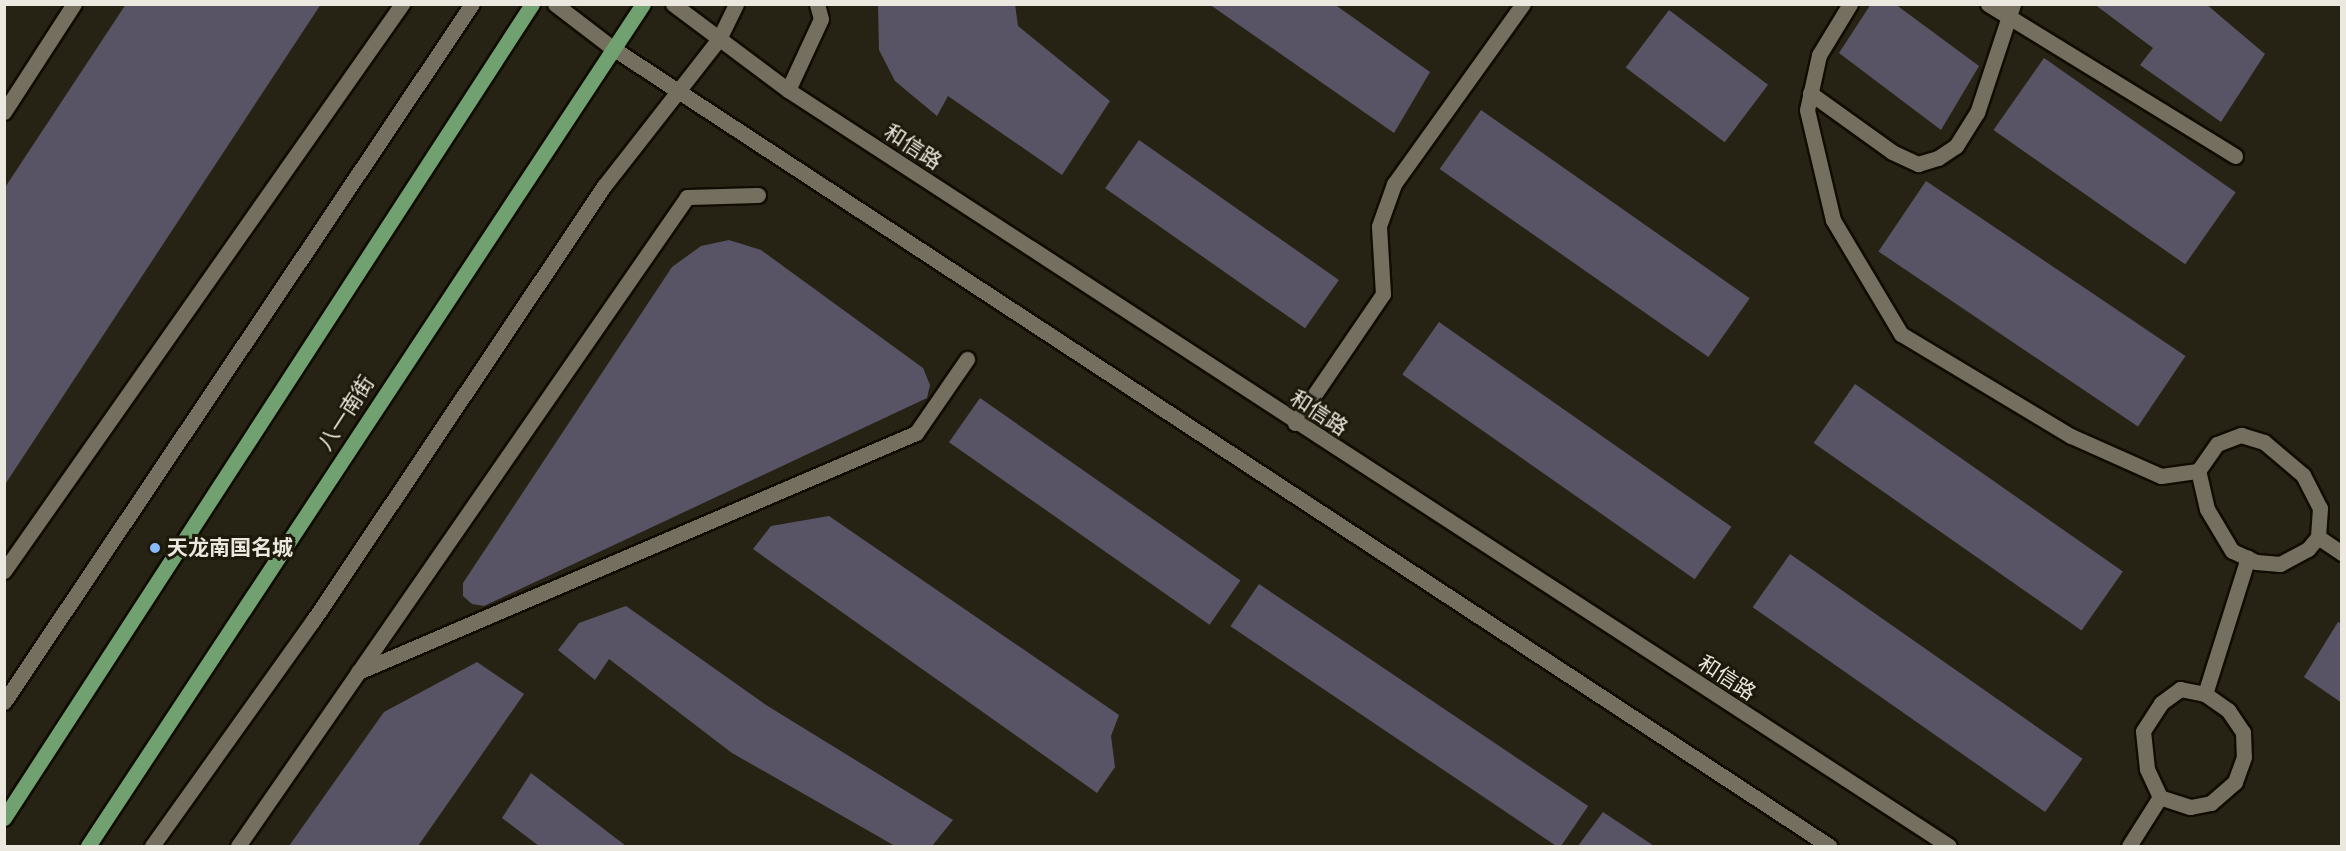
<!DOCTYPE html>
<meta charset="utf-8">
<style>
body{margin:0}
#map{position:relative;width:2346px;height:851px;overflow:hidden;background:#272314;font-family:"Work Sans","Noto Sans SC",sans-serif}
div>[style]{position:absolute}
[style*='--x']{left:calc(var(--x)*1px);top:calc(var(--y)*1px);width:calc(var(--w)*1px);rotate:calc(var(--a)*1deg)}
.building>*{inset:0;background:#585465;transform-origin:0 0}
.roads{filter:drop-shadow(2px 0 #100c01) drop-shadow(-2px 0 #100c01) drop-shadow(0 2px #100c01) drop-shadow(0 -2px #100c01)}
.minor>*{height:15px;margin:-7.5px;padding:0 7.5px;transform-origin:7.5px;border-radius:7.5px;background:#746f5e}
.major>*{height:15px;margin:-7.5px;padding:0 7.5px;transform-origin:7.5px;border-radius:7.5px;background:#71a171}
.dots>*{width:16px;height:16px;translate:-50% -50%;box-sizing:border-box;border:3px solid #1e1a0b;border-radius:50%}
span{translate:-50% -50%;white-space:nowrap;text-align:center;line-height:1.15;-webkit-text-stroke:6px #1e1a0b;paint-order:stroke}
.street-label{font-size:21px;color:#ebe9df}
.poi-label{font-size:21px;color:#ebe9df;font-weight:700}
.left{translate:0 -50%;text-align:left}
.frame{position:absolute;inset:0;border:6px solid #ebe9df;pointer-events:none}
</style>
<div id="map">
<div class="building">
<div style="clip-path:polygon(126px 4px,321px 4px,4px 486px,4px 189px)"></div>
<div style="clip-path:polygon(878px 4px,1015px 4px,1018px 26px,1110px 101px,1062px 175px,948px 96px,937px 116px,895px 81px,879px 50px)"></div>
<div style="clip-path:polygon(1209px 4px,1334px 4px,1430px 72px,1394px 133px)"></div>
<div style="clip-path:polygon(1871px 4px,1895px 4px,1979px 66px,1941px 130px,1839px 53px)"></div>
<div style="clip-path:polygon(2094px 4px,2206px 4px,2265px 54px,2221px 122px,2140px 65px,2153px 48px)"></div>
<div style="left:1669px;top:10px;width:124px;height:72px;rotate:37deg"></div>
<div style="left:2044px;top:58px;width:234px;height:88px;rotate:35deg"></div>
<div style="left:1481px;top:110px;width:328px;height:72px;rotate:35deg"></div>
<div style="left:1139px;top:140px;width:244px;height:59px;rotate:35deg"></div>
<div style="left:1926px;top:181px;width:313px;height:85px;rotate:34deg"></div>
<div style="clip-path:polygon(729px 240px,761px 250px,923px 368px,930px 385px,927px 398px,484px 606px,472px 604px,463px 596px,463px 583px,672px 267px,701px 246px)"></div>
<div style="left:1439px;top:322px;width:357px;height:64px;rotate:35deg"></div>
<div style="left:1855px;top:384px;width:327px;height:72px;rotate:35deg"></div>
<div style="left:980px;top:398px;width:318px;height:54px;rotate:35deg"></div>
<div style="clip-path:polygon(829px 516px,1119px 715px,1111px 736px,1115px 767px,1097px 793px,753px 549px,771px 526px)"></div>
<div style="left:1790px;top:554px;width:357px;height:65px;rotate:35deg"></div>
<div style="left:1259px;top:584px;width:397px;height:51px;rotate:34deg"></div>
<div style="clip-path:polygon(626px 606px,766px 705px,953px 820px,932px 846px,895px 846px,732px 753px,609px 659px,595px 680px,558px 650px,579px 623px)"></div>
<div style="clip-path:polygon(2338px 622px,2342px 624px,2342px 703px,2304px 677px)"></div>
<div style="clip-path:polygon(477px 662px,524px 694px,418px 846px,289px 846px,384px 712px)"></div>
<div style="clip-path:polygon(531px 773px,626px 846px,539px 846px,502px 818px)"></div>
<div style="clip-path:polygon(1603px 812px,1654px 846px,1578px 846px)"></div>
</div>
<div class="roads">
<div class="minor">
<div style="--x:555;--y:4;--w:71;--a:37.5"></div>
<div style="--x:611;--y:47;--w:1457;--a:33.26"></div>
<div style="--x:673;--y:4;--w:144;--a:36.8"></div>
<div style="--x:788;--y:90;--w:1385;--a:33.07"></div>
<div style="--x:1850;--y:4;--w:60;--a:121.3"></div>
<div style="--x:1819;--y:55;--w:56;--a:102.3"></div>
<div style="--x:1807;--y:110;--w:113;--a:76.7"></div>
<div style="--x:1833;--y:220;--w:133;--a:59.2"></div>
<div style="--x:1901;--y:334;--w:198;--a:31"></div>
<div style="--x:2071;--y:436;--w:98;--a:24"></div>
<div style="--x:2161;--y:476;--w:37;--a:-8"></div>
<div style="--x:2198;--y:471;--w:33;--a:-55"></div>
<div style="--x:2217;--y:444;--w:26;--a:-21"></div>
<div style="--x:2241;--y:435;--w:24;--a:17"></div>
<div style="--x:2264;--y:442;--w:51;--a:40.2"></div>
<div style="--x:2303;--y:475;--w:37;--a:63"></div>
<div style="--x:2320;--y:508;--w:29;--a:94"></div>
<div style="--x:2318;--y:537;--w:16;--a:130"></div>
<div style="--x:2308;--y:549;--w:32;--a:152"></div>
<div style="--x:2280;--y:564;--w:24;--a:-175"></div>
<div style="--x:2256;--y:562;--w:26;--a:-155"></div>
<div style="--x:2232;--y:551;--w:49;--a:-120.8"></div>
<div style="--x:2207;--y:509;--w:39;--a:-103"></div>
<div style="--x:1988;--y:4;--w:290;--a:31.6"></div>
<div style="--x:788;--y:90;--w:78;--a:-65.1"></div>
<div style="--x:821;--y:19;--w:16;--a:-105"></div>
<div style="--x:1810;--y:93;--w:101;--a:35.7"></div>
<div style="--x:1892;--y:152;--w:29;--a:25"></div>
<div style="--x:1918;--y:164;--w:21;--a:-17"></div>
<div style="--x:1938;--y:158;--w:22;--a:-34"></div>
<div style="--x:1956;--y:146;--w:39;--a:-58"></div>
<div style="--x:1977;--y:113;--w:115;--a:-71.7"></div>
<div style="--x:4;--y:112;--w:129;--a:-57.1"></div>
<div style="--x:1295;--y:423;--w:156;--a:-55.7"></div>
<div style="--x:1383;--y:294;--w:68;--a:-93.4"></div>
<div style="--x:1379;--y:226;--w:45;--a:-70.3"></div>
<div style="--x:1394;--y:184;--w:221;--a:-54.4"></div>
<div style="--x:2318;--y:537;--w:29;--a:34"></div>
<div style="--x:4;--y:571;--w:693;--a:-54.93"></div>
<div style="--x:358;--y:672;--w:607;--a:-23.19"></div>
<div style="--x:916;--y:433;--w:90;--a:-55.4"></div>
<div style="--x:2180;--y:689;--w:25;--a:11"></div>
<div style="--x:2205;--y:694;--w:28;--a:35"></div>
<div style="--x:2228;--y:710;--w:27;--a:56"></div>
<div style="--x:2243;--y:732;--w:25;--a:88"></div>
<div style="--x:2244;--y:757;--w:27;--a:110"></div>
<div style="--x:2235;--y:782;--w:32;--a:139"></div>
<div style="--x:2211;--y:803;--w:21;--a:169"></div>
<div style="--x:2190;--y:807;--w:32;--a:-162"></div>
<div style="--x:2160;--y:797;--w:31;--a:-115"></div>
<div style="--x:2147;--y:769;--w:38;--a:-96"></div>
<div style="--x:2143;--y:731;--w:33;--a:-57"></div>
<div style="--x:2161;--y:703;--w:24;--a:-36"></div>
<div style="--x:2205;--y:694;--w:143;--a:-72.5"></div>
<div style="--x:4;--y:702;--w:840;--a:-56.16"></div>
<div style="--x:152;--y:846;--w:275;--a:-54.5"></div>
<div style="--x:312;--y:622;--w:525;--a:-56.19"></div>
<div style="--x:604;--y:186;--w:187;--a:-52"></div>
<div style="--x:719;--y:39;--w:39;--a:-64"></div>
<div style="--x:238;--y:846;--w:789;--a:-55.32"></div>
<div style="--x:687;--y:197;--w:71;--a:-1.6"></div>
<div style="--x:2129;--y:846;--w:58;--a:-57.7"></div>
</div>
<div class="major">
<div style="--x:4;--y:818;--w:970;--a:-57.03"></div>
<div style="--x:88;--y:846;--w:1008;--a:-56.61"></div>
</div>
</div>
<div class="dots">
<div style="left:155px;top:548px;background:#89bafc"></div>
</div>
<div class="street-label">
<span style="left:913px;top:147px;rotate:33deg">和信路</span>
<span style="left:346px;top:413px;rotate:-57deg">八一南街</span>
<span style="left:1319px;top:413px;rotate:33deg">和信路</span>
<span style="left:1727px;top:678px;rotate:33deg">和信路</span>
</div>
<div class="poi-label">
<span class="left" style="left:167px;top:548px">天龙南国名城</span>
</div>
<div class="frame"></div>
</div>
